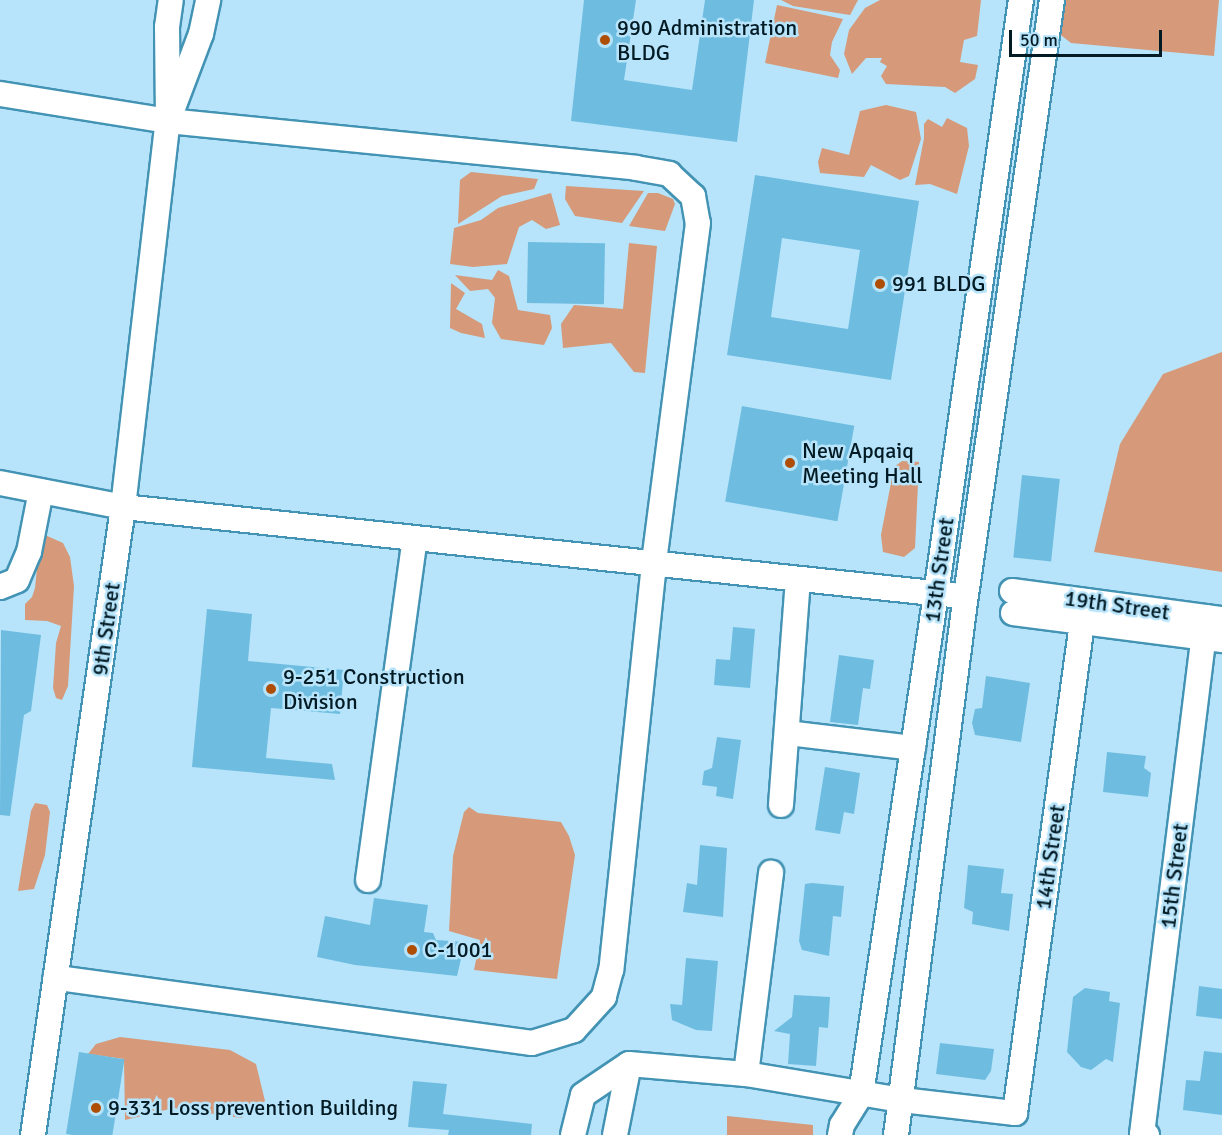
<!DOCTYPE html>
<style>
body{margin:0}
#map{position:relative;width:1222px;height:1135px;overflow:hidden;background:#b7e4fa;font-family:Signika,sans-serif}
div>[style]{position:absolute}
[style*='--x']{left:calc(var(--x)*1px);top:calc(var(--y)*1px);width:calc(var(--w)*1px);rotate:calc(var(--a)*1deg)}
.green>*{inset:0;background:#d69979}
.building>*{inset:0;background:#6ebde0;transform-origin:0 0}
.roads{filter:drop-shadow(2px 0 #4393b4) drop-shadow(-2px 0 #4393b4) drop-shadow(0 2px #4393b4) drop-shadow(0 -2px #4393b4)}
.minor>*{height:24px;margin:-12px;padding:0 12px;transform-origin:12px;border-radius:12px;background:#fff}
.dots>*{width:16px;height:16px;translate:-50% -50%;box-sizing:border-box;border:3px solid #b7e4fa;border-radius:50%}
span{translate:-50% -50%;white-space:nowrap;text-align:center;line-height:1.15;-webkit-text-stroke:5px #b7e4fa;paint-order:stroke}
.poi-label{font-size:22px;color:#021a24}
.left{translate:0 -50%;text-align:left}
.street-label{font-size:22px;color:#021a24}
.scale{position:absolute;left:1009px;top:30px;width:153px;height:27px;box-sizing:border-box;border:3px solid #021a24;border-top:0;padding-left:8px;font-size:18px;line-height:21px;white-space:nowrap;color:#021a24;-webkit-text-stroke:4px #b7e4fa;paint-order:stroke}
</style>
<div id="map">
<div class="green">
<div style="clip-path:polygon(781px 0,858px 0,850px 15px,793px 6px)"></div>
<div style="clip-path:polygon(880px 0,981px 0,977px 36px,964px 40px,960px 62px,978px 65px,975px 79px,955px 93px,945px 87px,886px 84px,881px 76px,887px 66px,880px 62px,882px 58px,866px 58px,852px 74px,844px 54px,849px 30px,865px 8px)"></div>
<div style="clip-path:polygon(1061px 0,1219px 0,1214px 56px,1071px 43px,1057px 32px)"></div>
<div style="clip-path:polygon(777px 5px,843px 19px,832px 42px,830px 55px,840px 70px,838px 78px,765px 63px)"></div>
<div style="clip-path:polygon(886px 105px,916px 112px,921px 139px,909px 176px,900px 180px,871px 165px,864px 177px,820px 173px,818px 162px,822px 148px,849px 155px,860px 111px)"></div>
<div style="clip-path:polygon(947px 118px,967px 128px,969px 146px,957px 194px,930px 184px,915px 185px,924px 138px,924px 124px,928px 119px,942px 127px)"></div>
<div style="clip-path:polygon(471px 172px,538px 179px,534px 189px,502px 196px,458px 224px,460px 180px)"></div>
<div style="clip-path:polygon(566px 186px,644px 191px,622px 223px,575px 216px,565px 199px)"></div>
<div style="clip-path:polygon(551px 193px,560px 225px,546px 229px,532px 220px,519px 227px,507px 264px,473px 267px,450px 264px,454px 228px,481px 220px,498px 208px)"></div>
<div style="clip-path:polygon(648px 193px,658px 193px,673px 199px,675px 204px,665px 231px,629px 226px)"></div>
<div style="clip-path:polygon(629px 243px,657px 246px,645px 373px,634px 372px,611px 343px,563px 348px,561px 324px,574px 305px,623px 309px)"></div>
<div style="clip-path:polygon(498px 270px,509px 276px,518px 310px,550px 315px,552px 328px,544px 345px,501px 339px,492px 323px,495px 298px,488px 289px,470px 291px,455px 275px,492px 280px)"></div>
<div style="clip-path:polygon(451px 283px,465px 293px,456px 309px,482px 324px,485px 338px,461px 333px,450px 328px)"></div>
<div style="clip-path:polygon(1222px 352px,1222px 572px,1094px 552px,1120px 444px,1163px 374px)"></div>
<div style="clip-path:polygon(902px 461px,919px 462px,915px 548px,904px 557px,883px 552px,881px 535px,894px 467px)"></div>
<div style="clip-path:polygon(45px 535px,63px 543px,70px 557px,74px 586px,68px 686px,62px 700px,56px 698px,53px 688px,56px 643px,61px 626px,47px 621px,25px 620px,25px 604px,32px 597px,35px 588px,40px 539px)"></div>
<div style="clip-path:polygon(35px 803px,47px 805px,50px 812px,45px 855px,34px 889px,18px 891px,31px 811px)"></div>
<div style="clip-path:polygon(469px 807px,478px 813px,561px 822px,569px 836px,575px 855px,557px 979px,474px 970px,480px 940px,449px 931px,453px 856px,464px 812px)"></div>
<div style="clip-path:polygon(120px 1037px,230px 1050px,256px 1064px,265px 1101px,241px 1118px,174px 1108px,125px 1120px,124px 1059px,88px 1054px,96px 1044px)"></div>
<div style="clip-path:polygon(727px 1116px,813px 1125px,813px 1135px,727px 1135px)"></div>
</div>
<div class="building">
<div style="clip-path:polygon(584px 0,636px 0,624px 80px,692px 90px,705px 0,754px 0,737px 142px,571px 121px)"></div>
<div style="clip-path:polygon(evenodd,755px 175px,919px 201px,891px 380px,727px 355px,755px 175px,782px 238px,860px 250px,848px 329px,771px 317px,782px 238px)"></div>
<div style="left:528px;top:242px;width:77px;height:61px;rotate:1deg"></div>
<div style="left:742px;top:406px;width:114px;height:97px;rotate:10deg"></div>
<div style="left:1022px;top:475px;width:38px;height:83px;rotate:6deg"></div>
<div style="clip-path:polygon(207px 609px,252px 614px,248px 661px,344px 670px,340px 714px,271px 708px,266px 758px,332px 764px,335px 780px,192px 767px)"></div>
<div style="clip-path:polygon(733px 627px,755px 629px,750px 688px,714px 685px,716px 659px,730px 660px)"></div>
<div style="clip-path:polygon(1px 630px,41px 635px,31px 711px,24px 715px,10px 816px,0 815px)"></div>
<div style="clip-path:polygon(839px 655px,874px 660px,870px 689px,863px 688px,858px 725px,830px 722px)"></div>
<div style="clip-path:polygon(986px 676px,1030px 683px,1021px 742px,975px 735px,972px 723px,975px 709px,982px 708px)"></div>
<div style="clip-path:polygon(717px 737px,741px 740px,733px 799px,716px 796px,717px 787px,702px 785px,704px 771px,712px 768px)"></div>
<div style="clip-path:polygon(1107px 752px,1146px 756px,1144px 768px,1151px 773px,1148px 797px,1103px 792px)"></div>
<div style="clip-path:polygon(825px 767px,860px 773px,854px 814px,844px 812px,840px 834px,815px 830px)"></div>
<div style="clip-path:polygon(700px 845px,727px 848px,723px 917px,683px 912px,687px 883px,697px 885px)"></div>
<div style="clip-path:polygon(968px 865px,1004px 869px,1001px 893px,1013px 894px,1009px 931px,972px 924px,973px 912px,964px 908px)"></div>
<div style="clip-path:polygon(812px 883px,844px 886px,841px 917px,833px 916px,829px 956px,802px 950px,799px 941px,805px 884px)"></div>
<div style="clip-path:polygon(374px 898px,428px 905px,424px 932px,433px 933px,436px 940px,465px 942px,457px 976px,355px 965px,317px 957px,325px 916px,370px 925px)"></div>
<div style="clip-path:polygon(686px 958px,718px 961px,712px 1031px,696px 1030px,672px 1020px,670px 1004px,682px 1005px)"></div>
<div style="clip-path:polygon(1199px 986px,1222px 989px,1222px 1019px,1196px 1016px)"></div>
<div style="clip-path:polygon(1085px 988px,1110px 992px,1109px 1001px,1120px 1003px,1113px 1062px,1106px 1059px,1091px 1070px,1081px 1067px,1067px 1052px,1073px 997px)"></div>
<div style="clip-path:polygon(794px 995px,830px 997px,828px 1028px,819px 1027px,816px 1066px,788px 1064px,790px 1034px,774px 1031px,792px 1017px)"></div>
<div style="clip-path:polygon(940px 1043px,994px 1049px,991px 1071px,985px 1080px,936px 1074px)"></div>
<div style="clip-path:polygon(1204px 1051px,1222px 1053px,1222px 1115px,1183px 1110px,1186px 1080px,1200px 1081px)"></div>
<div style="left:79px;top:1052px;width:46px;height:83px;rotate:9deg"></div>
<div style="clip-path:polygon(413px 1081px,447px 1084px,443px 1114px,532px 1124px,531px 1135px,448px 1135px,449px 1130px,408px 1127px)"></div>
</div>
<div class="roads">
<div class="minor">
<div style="--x:0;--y:94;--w:170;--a:9.1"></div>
<div style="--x:168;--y:121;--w:470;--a:5.7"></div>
<div style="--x:636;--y:168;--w:34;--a:10"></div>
<div style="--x:669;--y:174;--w:33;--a:43"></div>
<div style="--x:693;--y:196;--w:27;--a:80"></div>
<div style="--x:698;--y:223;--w:344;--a:97.4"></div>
<div style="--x:654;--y:564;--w:408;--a:96"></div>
<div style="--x:611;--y:970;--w:28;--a:105"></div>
<div style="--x:604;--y:997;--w:45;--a:132.3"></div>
<div style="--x:574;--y:1030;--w:44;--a:162.8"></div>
<div style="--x:532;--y:1043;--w:481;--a:-172.2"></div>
<div style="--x:173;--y:108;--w:79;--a:-69.3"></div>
<div style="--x:201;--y:34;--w:35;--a:-78"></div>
<div style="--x:0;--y:483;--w:125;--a:11"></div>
<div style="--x:123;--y:507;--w:834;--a:6.06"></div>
<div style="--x:0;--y:587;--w:18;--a:-22"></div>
<div style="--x:17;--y:580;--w:30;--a:-67"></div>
<div style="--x:29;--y:552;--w:62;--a:-78.9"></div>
<div style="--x:1012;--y:591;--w:212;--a:7.6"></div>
<div style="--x:1013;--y:613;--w:211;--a:7.4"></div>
<div style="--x:788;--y:733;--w:126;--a:6.8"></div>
<div style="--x:781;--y:805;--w:226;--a:-85.7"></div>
<div style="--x:368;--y:880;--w:344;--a:-82.2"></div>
<div style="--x:629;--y:1064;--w:117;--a:4.9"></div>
<div style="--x:746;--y:1074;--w:158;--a:9.5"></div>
<div style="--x:902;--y:1100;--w:114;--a:6.6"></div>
<div style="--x:1015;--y:1113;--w:517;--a:-82.21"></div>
<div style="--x:746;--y:1074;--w:203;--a:-82.9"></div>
<div style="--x:33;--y:1135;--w:634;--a:-81.84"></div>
<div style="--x:123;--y:507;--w:389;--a:-83.4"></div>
<div style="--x:168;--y:121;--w:94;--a:-90.6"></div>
<div style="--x:167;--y:27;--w:27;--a:-82"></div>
<div style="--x:573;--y:1135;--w:41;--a:-76"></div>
<div style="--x:583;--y:1095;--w:55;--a:-34"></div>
<div style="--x:615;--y:1135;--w:72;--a:-78.8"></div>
<div style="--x:840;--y:1135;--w:10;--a:-79"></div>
<div style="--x:842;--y:1125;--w:36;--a:-58"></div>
<div style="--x:861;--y:1094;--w:506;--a:-81.47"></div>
<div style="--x:936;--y:594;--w:600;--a:-81.86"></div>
<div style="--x:896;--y:1135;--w:530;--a:-82.63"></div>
<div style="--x:964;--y:609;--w:615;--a:-81.78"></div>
<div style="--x:1147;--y:1135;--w:5;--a:-169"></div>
<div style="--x:1142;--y:1134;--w:521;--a:-82.94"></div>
</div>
</div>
<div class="dots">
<div style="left:605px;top:40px;background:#ae4e04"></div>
<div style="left:880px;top:284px;background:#ae4e04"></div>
<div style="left:790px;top:463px;background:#ae4e04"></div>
<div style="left:271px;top:689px;background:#ae4e04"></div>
<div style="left:412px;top:950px;background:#ae4e04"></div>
<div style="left:96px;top:1108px;background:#ae4e04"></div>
</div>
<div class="poi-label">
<span class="left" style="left:617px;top:40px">990 Administration<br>BLDG</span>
<span class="left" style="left:892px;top:284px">991 BLDG</span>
<span class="left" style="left:802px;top:463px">New Apqaiq<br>Meeting Hall</span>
<span class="left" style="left:283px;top:689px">9-251 Construction<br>Division</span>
<span class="left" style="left:424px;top:950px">C-1001</span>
<span class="left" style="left:108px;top:1108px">9-331 Loss prevention Building</span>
</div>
<div class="street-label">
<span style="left:939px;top:570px;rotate:-82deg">13th Street</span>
<span style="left:1117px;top:605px;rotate:8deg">19th Street</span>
<span style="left:106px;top:629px;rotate:-82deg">9th Street</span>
<span style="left:1050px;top:857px;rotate:-82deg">14th Street</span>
<span style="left:1174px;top:876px;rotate:-83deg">15th Street</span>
</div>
<div class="scale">50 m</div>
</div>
